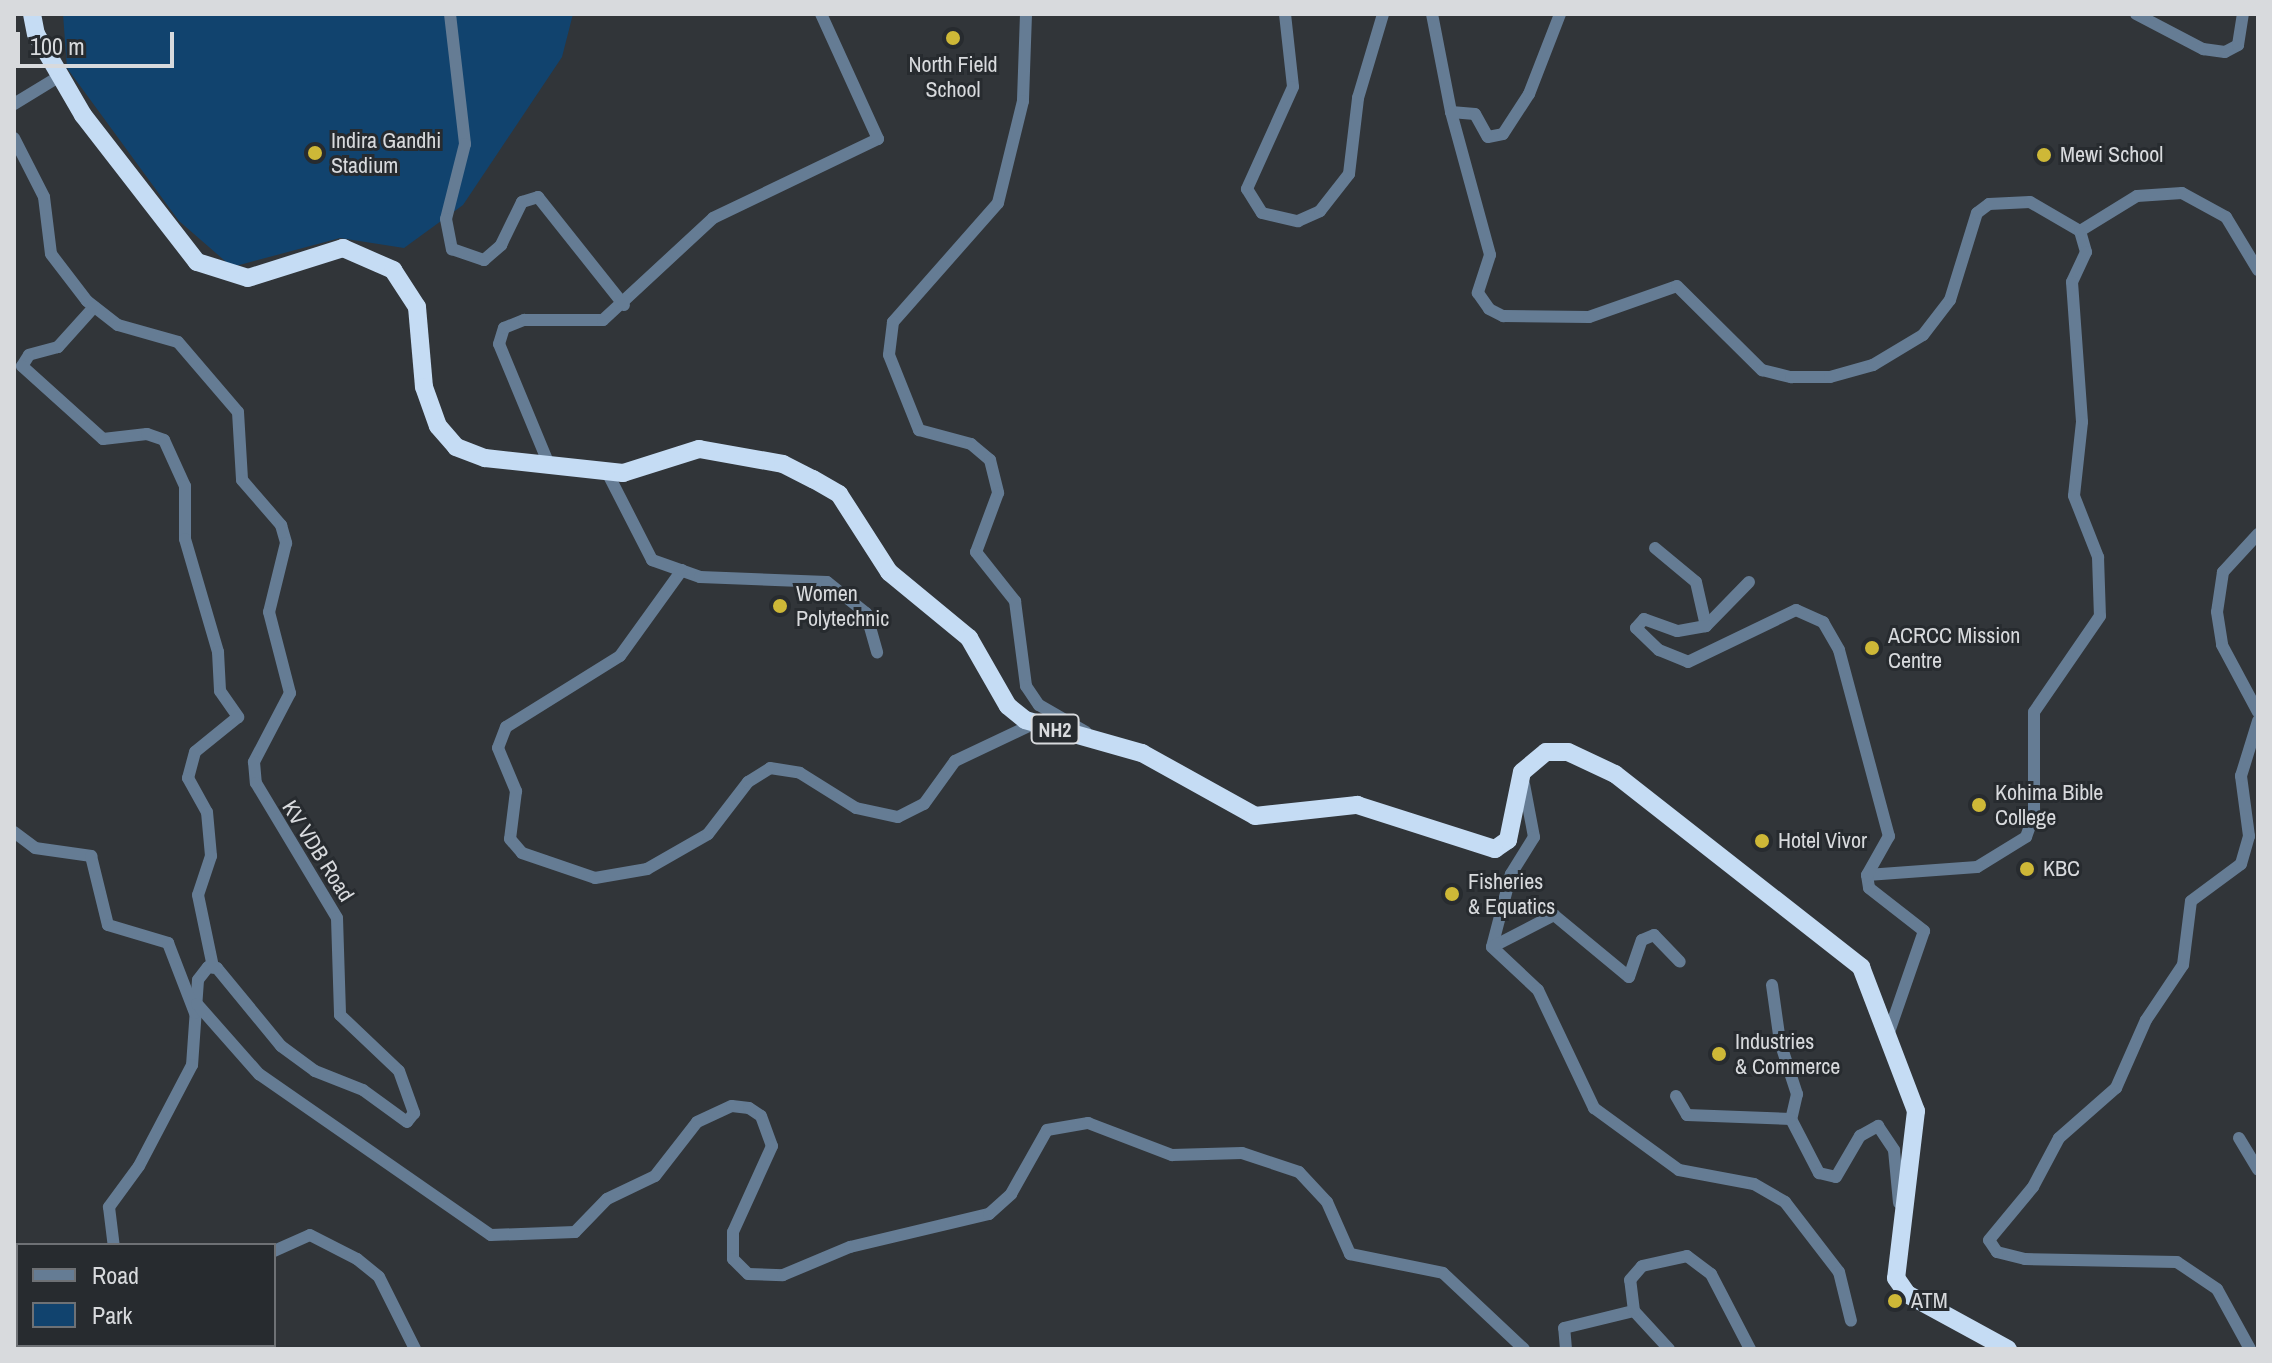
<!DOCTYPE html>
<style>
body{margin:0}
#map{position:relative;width:2272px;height:1363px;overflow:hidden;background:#313539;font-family:"Archivo Narrow",sans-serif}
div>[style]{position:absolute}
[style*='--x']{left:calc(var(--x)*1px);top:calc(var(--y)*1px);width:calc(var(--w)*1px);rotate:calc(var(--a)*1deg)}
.green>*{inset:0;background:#11436e}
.minor>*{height:12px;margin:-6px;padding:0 6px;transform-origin:6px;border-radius:6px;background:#657c94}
.highway>*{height:18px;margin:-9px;padding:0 9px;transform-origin:9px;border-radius:9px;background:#c5dcf4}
.dots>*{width:22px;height:22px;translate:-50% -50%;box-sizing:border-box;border:4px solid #272b2f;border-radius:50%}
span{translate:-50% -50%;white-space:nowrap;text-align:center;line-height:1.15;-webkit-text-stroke:6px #272b2f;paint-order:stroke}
.shield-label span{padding:2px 6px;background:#272b2f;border:2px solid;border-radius:6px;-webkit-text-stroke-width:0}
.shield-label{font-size:20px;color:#d8dadd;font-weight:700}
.poi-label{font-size:22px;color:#d8dadd}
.left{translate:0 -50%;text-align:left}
.street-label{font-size:22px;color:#d8dadd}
.frame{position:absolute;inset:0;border:16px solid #d8dadd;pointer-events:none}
.legend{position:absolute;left:16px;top:1243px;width:260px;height:104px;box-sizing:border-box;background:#272b2f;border:2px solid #6e7175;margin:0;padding:10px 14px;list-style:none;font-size:24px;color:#d8dadd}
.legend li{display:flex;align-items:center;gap:16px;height:40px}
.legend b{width:40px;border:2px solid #6e7175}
.scale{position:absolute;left:16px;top:32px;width:158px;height:36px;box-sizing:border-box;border:4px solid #d8dadd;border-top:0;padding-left:10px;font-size:24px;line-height:28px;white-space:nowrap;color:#d8dadd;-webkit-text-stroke:6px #272b2f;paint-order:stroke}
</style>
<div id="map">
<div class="green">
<div style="clip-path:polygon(63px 14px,573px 14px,562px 57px,463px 205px,404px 248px,340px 238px,232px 267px,179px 221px,67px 68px)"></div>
</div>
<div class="minor">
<div style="--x:450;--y:14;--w:131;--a:83.4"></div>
<div style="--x:465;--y:144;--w:77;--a:104.2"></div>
<div style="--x:446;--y:219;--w:31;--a:79"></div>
<div style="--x:452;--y:249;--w:34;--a:19"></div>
<div style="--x:484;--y:260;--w:23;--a:-41"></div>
<div style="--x:501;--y:245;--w:48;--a:-64"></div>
<div style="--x:522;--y:202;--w:17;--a:-17"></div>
<div style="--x:538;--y:197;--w:138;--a:51.5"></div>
<div style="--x:1026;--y:14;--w:87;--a:92"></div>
<div style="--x:1023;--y:101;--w:105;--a:103.8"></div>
<div style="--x:998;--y:203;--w:159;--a:131.4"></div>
<div style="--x:893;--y:322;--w:33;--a:97"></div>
<div style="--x:889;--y:355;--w:81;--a:68.2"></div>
<div style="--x:919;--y:430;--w:54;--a:15.1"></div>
<div style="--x:971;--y:444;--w:25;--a:40"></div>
<div style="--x:990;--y:460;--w:34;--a:76"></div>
<div style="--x:998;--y:493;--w:63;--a:110.4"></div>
<div style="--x:976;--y:552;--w:63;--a:51.5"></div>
<div style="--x:1015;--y:601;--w:86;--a:82.6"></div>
<div style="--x:1026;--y:686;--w:23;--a:56"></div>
<div style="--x:1039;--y:705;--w:54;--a:29.9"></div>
<div style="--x:1285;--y:14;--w:73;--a:83.7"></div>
<div style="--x:1293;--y:87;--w:112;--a:114.3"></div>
<div style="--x:1247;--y:189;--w:28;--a:58"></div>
<div style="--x:1262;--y:213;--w:37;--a:13"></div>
<div style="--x:1298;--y:221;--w:24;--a:-24"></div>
<div style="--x:1320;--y:211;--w:47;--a:-51.9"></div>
<div style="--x:1349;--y:174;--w:77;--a:-83.2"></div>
<div style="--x:1358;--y:98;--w:88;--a:-73.4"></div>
<div style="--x:1432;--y:14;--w:100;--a:79"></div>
<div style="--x:1451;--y:112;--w:24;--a:5"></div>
<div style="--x:1475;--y:114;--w:26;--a:61"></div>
<div style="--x:1488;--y:137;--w:15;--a:-11"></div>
<div style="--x:1503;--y:134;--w:48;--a:-57"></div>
<div style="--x:1529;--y:94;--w:86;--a:-68.8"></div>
<div style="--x:2136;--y:14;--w:76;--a:27.6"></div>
<div style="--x:2203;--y:49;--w:22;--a:8"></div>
<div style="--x:2225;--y:52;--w:15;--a:-28"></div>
<div style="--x:2238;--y:45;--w:31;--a:-81"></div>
<div style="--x:14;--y:104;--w:54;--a:-31.3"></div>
<div style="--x:1451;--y:112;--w:148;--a:74.7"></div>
<div style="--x:1490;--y:255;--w:40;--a:108"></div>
<div style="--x:1478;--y:293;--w:19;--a:55"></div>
<div style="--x:1489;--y:309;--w:16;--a:27"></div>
<div style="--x:1503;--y:316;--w:86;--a:0.7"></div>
<div style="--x:1589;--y:317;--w:93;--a:-19.4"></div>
<div style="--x:1677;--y:286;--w:120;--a:44.7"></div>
<div style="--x:1762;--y:370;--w:30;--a:14"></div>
<div style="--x:1791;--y:377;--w:39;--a:0"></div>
<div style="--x:1830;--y:377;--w:45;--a:-15.6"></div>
<div style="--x:1873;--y:365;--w:58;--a:-31"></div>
<div style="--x:1923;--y:335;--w:44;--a:-52.4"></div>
<div style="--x:1950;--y:300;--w:91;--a:-72.8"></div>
<div style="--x:1977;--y:213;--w:15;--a:-37"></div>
<div style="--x:1989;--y:204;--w:41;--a:-2.8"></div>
<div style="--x:2030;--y:202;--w:58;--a:30.1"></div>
<div style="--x:2080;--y:231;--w:22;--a:74"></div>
<div style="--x:2086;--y:252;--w:33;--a:115"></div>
<div style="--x:2072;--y:282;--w:140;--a:85.9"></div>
<div style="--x:2082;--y:422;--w:74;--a:96.2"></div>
<div style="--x:2074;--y:496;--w:66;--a:68.5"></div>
<div style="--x:2098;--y:557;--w:59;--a:88.1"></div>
<div style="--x:2100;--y:616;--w:116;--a:124.5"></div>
<div style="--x:2034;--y:712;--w:103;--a:90"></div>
<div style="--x:2034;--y:815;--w:23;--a:110"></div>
<div style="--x:2026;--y:837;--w:57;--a:148.5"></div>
<div style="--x:1977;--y:867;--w:110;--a:175.8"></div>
<div style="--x:1867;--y:875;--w:13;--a:81"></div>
<div style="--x:1869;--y:888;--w:70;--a:38"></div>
<div style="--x:1924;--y:931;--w:113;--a:109.1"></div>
<div style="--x:14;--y:138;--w:66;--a:63"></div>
<div style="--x:44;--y:197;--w:57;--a:83"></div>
<div style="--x:51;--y:254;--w:59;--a:52.5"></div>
<div style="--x:87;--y:301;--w:39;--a:38"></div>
<div style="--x:118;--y:325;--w:62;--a:15.8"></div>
<div style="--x:178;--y:342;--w:92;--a:49.4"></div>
<div style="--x:238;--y:412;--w:68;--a:86.6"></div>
<div style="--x:242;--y:480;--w:60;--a:49.1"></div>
<div style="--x:281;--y:525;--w:19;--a:74"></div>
<div style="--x:286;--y:543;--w:71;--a:103.8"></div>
<div style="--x:269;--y:612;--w:84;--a:75.5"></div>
<div style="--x:290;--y:693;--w:78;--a:117.6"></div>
<div style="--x:254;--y:762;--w:21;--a:85"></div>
<div style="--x:256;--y:783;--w:157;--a:59"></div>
<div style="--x:337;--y:918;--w:97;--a:88.2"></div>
<div style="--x:340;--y:1015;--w:81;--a:43.5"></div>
<div style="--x:399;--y:1071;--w:45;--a:70.3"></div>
<div style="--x:414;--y:1113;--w:11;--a:128"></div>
<div style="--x:407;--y:1122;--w:54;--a:-144"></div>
<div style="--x:363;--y:1090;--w:52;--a:-158.4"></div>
<div style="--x:315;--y:1071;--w:42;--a:-143.7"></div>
<div style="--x:281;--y:1046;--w:101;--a:-129.4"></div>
<div style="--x:217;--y:968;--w:9;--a:-174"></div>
<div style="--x:208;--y:967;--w:16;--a:128"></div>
<div style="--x:198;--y:980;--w:85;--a:94"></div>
<div style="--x:192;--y:1065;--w:114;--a:117.7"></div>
<div style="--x:139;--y:1166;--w:51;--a:126.2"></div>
<div style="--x:109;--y:1207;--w:38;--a:83"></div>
<div style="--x:2080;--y:231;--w:67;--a:-31.6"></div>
<div style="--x:2137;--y:196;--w:45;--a:-3.8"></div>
<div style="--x:2182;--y:193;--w:50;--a:28.6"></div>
<div style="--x:2226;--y:217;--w:62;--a:58.9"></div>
<div style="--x:94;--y:307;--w:54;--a:132"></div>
<div style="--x:58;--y:347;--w:30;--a:165"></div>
<div style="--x:29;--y:355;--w:13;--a:122"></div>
<div style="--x:22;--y:366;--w:109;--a:42"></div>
<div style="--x:103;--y:439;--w:44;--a:-6.5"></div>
<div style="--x:147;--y:434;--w:18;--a:19"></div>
<div style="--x:164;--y:440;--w:51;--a:65.5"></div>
<div style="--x:185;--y:486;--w:53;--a:90"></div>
<div style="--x:185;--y:539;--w:118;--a:73.7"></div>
<div style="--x:218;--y:652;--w:39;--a:87"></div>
<div style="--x:220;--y:691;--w:32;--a:55"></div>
<div style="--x:238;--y:717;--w:55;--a:140.9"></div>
<div style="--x:195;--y:752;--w:27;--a:105"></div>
<div style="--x:188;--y:778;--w:39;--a:61"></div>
<div style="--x:207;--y:812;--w:44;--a:84.8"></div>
<div style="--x:211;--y:856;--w:41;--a:108.4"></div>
<div style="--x:198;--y:895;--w:74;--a:78.2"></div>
<div style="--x:550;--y:467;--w:133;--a:-112.5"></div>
<div style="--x:499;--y:344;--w:17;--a:-73"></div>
<div style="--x:504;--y:328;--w:22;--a:-22"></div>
<div style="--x:524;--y:320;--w:79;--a:0"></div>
<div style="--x:603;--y:320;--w:150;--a:-42.8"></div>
<div style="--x:713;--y:218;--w:183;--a:-25.6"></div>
<div style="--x:878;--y:139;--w:137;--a:-114.5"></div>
<div style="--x:607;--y:472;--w:99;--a:62.9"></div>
<div style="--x:652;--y:560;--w:51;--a:19.5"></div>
<div style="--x:700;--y:577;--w:127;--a:2.3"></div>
<div style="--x:827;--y:582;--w:50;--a:38.5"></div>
<div style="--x:866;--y:613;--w:41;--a:74.2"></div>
<div style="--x:2258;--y:534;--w:52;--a:132.6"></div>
<div style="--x:2223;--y:572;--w:40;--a:98.5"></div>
<div style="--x:2217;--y:612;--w:33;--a:81"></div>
<div style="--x:2222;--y:645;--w:76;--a:61.8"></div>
<div style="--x:1655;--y:548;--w:53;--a:39.7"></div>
<div style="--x:1696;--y:582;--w:45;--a:77.2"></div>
<div style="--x:682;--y:570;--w:106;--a:125.8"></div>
<div style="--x:620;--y:656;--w:134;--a:148.1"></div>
<div style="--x:506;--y:727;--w:22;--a:111"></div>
<div style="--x:498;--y:748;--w:47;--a:67.3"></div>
<div style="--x:516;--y:791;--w:48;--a:97.1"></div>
<div style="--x:510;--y:839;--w:18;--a:49"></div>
<div style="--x:522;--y:853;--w:77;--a:18.9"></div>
<div style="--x:595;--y:878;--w:53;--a:-9.8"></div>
<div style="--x:647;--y:869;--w:70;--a:-29.8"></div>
<div style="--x:708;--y:834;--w:66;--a:-52.4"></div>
<div style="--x:748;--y:782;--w:26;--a:-32"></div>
<div style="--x:770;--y:768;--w:30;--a:9"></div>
<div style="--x:800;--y:773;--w:66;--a:32"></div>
<div style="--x:856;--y:808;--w:43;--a:12.1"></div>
<div style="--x:898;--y:817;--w:29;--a:-27"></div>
<div style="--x:924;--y:804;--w:53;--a:-54.2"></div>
<div style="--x:955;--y:761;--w:89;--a:-25.4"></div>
<div style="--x:1749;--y:582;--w:62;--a:134.3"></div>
<div style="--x:1706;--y:626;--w:29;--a:170"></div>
<div style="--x:1677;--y:631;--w:35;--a:-160"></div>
<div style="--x:1644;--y:619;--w:12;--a:132"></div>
<div style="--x:1636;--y:628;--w:32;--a:44"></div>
<div style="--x:1659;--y:650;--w:31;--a:22"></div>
<div style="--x:1688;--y:662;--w:120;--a:-25.7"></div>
<div style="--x:1796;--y:610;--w:30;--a:24"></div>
<div style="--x:1823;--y:622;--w:32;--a:60"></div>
<div style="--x:1839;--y:650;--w:193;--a:75"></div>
<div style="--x:1889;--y:836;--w:45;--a:119.4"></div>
<div style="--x:1524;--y:784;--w:54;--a:79.3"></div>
<div style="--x:1534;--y:837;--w:44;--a:121.9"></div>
<div style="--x:1511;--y:874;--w:75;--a:104.6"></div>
<div style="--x:1492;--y:947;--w:63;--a:43.1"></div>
<div style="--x:1538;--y:990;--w:131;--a:64.6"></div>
<div style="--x:1594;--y:1108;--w:105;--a:36.1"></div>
<div style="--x:1679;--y:1170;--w:76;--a:10.6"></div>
<div style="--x:1754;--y:1184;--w:36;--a:30"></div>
<div style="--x:1785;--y:1202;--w:88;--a:52.4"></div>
<div style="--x:1839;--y:1272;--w:50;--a:76.2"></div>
<div style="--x:14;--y:832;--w:26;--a:37"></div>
<div style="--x:35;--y:848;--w:57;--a:8.1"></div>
<div style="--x:91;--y:856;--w:71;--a:76.2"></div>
<div style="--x:108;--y:925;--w:63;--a:16.7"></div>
<div style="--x:168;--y:943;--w:75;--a:68.9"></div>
<div style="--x:1492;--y:947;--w:70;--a:-27.3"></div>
<div style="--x:1554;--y:915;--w:97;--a:39.6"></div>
<div style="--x:1629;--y:977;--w:39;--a:-71"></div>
<div style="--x:1642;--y:940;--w:13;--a:-23"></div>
<div style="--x:1654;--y:935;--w:37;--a:46"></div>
<div style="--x:1772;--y:985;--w:58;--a:82"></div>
<div style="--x:1780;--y:1042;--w:55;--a:71.9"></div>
<div style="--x:1797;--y:1094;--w:26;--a:103"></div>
<div style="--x:1791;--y:1119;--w:61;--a:62.6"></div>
<div style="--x:1819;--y:1173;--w:17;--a:13"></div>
<div style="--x:1836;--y:1177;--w:48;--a:-59.7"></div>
<div style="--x:1860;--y:1136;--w:21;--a:-29"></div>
<div style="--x:1878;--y:1126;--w:29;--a:56"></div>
<div style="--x:1894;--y:1150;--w:53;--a:84.6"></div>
<div style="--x:197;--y:1004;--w:94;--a:48.5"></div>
<div style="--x:259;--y:1074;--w:282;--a:34.8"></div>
<div style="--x:491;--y:1235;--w:84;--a:-2"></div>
<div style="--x:575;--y:1232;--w:46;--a:-45.9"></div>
<div style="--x:607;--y:1199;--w:53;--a:-25.6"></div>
<div style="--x:655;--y:1176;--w:68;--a:-52.1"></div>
<div style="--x:697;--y:1122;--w:38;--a:-25"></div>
<div style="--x:732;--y:1106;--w:17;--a:7"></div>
<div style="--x:749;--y:1108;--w:14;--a:34"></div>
<div style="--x:761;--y:1116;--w:32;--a:70"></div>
<div style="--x:772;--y:1146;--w:94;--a:114.4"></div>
<div style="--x:733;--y:1232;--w:27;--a:90"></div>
<div style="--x:733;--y:1259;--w:21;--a:45"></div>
<div style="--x:748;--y:1274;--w:35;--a:2"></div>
<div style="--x:783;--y:1275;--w:73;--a:-22.7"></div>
<div style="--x:850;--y:1247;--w:143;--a:-13.4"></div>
<div style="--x:989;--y:1214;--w:30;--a:-42"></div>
<div style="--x:1011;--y:1194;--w:73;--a:-60.6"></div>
<div style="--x:1047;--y:1130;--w:42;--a:-9.7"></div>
<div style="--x:1088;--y:1123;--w:90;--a:20.9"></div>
<div style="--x:1172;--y:1155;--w:70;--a:-1.6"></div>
<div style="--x:1242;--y:1153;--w:60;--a:18.4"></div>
<div style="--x:1299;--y:1172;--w:41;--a:47"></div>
<div style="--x:1327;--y:1202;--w:57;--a:66.1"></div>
<div style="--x:1350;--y:1254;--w:95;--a:11.5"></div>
<div style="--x:1443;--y:1273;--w:111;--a:43.2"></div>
<div style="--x:1676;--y:1096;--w:22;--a:60"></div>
<div style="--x:1687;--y:1115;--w:104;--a:2.2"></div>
<div style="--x:2239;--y:1138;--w:37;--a:59"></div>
<div style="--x:274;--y:1251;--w:39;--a:-24"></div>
<div style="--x:310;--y:1235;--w:53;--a:27.1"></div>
<div style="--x:357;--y:1259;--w:28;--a:39"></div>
<div style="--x:379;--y:1277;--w:80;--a:63.4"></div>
<div style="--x:177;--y:1349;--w:4;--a:-90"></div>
<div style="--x:1566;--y:1349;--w:21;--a:-95"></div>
<div style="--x:1564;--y:1328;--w:72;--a:-13.7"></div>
<div style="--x:1669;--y:1349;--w:52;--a:-132.6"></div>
<div style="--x:1634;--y:1311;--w:31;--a:-97"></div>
<div style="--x:1630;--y:1280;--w:18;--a:-49"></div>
<div style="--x:1642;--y:1266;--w:46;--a:-12.5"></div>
<div style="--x:1687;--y:1256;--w:30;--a:37"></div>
<div style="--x:1711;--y:1274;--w:85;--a:62.5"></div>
<div style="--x:2250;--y:1349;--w:68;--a:-118.8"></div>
<div style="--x:2217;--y:1289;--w:48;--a:-146"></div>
<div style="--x:2177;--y:1262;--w:152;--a:-178.9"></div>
<div style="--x:2025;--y:1259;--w:29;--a:-166"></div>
<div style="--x:1997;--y:1252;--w:14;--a:-124"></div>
<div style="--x:1989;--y:1240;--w:69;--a:-50.3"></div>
<div style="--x:2033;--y:1187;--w:55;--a:-62"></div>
<div style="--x:2059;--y:1138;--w:76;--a:-41.3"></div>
<div style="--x:2116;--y:1088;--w:74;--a:-66.2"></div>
<div style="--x:2146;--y:1020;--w:66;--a:-56.1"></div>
<div style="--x:2183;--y:965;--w:64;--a:-82.9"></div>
<div style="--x:2191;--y:901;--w:62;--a:-36.5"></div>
<div style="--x:2241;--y:864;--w:29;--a:-74"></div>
<div style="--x:2249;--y:836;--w:61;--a:-97.6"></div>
<div style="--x:2241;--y:776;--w:58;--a:-72.8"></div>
</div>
<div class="highway">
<div style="--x:32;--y:14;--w:20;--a:79"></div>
<div style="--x:36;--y:34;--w:94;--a:59.9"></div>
<div style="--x:83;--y:115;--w:186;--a:52.2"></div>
<div style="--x:197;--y:262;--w:53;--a:17.4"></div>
<div style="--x:248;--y:278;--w:100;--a:-17.5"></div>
<div style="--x:343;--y:248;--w:55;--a:23.7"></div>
<div style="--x:393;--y:270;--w:44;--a:57"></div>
<div style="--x:417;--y:307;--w:80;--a:85"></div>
<div style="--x:424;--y:387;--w:41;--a:70.3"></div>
<div style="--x:438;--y:426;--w:28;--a:49"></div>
<div style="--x:456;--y:447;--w:31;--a:21"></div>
<div style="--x:485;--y:458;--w:139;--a:6.2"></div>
<div style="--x:623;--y:473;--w:80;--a:-17.5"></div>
<div style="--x:699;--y:449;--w:85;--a:10.1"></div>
<div style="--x:783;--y:464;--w:34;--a:27"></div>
<div style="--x:813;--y:479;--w:30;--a:30"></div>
<div style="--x:839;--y:494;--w:93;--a:57.3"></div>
<div style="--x:889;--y:572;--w:104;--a:39.5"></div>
<div style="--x:969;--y:638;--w:78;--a:60.2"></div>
<div style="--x:1008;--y:706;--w:22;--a:39"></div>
<div style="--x:1025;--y:720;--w:122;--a:15.8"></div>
<div style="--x:1142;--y:753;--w:129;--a:29.1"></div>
<div style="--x:1255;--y:816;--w:103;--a:-6.2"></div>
<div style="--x:1357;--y:805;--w:145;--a:17.7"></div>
<div style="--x:1495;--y:849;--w:16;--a:-35"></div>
<div style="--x:1508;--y:840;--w:69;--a:-78.4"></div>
<div style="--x:1522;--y:772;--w:31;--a:-40"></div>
<div style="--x:1546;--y:752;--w:22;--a:0"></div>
<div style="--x:1568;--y:752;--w:52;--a:25.1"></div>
<div style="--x:1615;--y:774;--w:313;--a:38.1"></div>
<div style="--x:1861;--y:967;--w:154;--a:69.1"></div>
<div style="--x:1916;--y:1111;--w:168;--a:96.8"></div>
<div style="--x:1896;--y:1278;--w:19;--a:55"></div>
<div style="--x:1907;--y:1294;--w:115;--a:28.6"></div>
</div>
<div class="dots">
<div style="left:953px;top:38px;background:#ceb837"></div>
<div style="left:315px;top:153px;background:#ceb837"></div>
<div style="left:2044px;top:155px;background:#ceb837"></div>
<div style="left:780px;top:606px;background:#ceb837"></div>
<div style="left:1872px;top:648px;background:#ceb837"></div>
<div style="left:1979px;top:805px;background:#ceb837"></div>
<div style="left:1762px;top:841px;background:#ceb837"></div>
<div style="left:2027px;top:869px;background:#ceb837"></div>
<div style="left:1452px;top:894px;background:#ceb837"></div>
<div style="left:1719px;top:1054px;background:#ceb837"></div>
<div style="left:1895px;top:1301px;background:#ceb837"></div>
</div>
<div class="shield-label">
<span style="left:1055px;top:729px">NH2</span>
</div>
<div class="poi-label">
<span style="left:953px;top:77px">North Field<br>School</span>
<span class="left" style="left:331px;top:153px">Indira Gandhi<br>Stadium</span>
<span class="left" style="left:2060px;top:155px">Mewi School</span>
<span class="left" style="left:796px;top:606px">Women<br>Polytechnic</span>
<span class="left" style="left:1888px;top:648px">ACRCC Mission<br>Centre</span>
<span class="left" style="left:1995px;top:805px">Kohima Bible<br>College</span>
<span class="left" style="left:1778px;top:841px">Hotel Vivor</span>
<span class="left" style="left:2043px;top:869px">KBC</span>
<span class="left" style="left:1468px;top:894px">Fisheries<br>&amp; Equatics</span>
<span class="left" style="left:1735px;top:1054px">Industries<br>&amp; Commerce</span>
<span class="left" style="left:1911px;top:1301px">ATM</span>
</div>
<div class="street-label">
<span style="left:318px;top:851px;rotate:58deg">KV VDB Road</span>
</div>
<div class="frame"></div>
<ul class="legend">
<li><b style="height:10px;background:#657c94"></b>Road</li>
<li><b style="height:22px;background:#11436e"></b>Park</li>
</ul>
<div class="scale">100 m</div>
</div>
